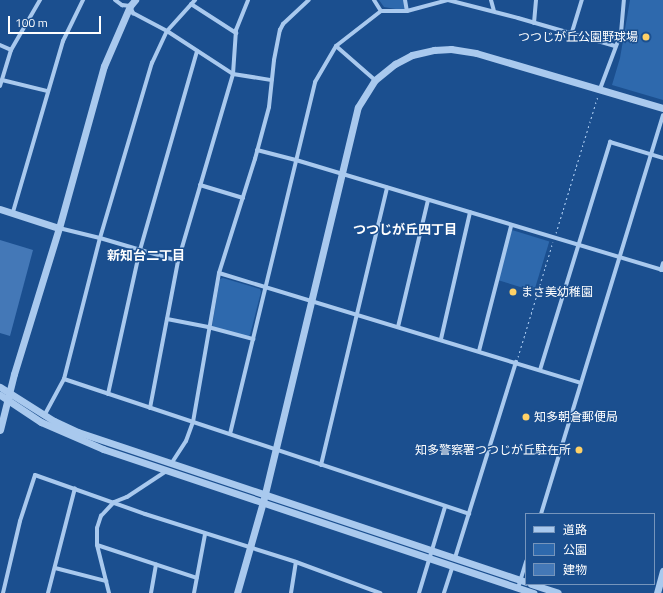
<!DOCTYPE html>
<meta charset="utf-8">
<style>
body{margin:0}
#map{position:relative;width:663px;height:593px;overflow:hidden;background:#1b4f8f;font-family:"Titillium Web","Noto Sans JP",sans-serif}
div>[style]{position:absolute}
[style*='--x']{left:calc(var(--x)*1px);top:calc(var(--y)*1px);width:calc(var(--w)*1px);rotate:calc(var(--a)*1deg)}
.green>*{inset:0;background:#2e69ad;transform-origin:0 0}
.building>*{inset:0;background:#4478b7}
.path>*{height:1px;margin-top:-0.5px;transform-origin:0;background:repeating-linear-gradient(90deg,#a9c9ee 0 2px,transparent 0 5px)}
.pedestrian>*{height:3.5px;margin:-1.75px;padding:0 1.75px;transform-origin:1.75px;border-radius:1.75px;background:#a9c9ee}
.minor>*{height:4px;margin:-2px;padding:0 2px;transform-origin:2px;border-radius:2px;background:#a9c9ee}
.tertiary>*{height:7px;margin:-3.5px;padding:0 3.5px;transform-origin:3.5px;border-radius:3.5px;background:#a9c9ee}
.dots>*{width:11px;height:11px;translate:-50% -50%;box-sizing:border-box;border:2px solid #1b4f8f;border-radius:50%}
span{translate:-50% -50%;white-space:nowrap;text-align:center;line-height:1.15;-webkit-text-stroke:3px #1b4f8f;paint-order:stroke}
.poi-label{font-size:12px;color:#fff}
.right{translate:-100% -50%;text-align:right}
.left{translate:0 -50%;text-align:left}
.neighbourhood-label{font-size:13px;color:#fff;font-weight:700}
.legend{position:absolute;left:525px;top:513px;width:130px;height:72px;box-sizing:border-box;background:#1b4f8f;border:1px solid #7695bc;margin:0;padding:5px 7px;list-style:none;font-size:12px;color:#fff}
.legend li{display:flex;align-items:center;gap:8px;height:20px}
.legend b{width:20px;border:1px solid #7695bc}
.scale{position:absolute;left:8px;top:16px;width:93px;height:18px;box-sizing:border-box;border:2px solid #fff;border-top:0;padding-left:5px;font-size:12px;line-height:14px;white-space:nowrap;color:#fff;-webkit-text-stroke:3px #1b4f8f;paint-order:stroke}
</style>
<div id="map">
<div class="green">
<div style="clip-path:polygon(379px 0,404px 0,407px 11px,384px 7px)"></div>
<div style="clip-path:polygon(630px 0,663px 0,663px 100px,612px 85px,620px 58px)"></div>
<div style="left:512px;top:230px;width:39px;height:52px;rotate:17deg"></div>
<div style="clip-path:polygon(223px 278px,260px 289px,261px 292px,250px 335px,248px 337px,214px 329px,212px 326px,220px 279px)"></div>
</div>
<div class="building">
<div style="clip-path:polygon(0 240px,33px 250px,10px 336px,0 333px)"></div>
</div>
<div class="path">
<div style="--x:556;--y:233;--w:143;--a:-73"></div>
<div style="--x:518;--y:357;--w:120;--a:-73.1"></div>
</div>
<div class="pedestrian">
<div style="--x:455;--y:558;--w:205;--a:-72.7"></div>
<div style="--x:444;--y:593;--w:28;--a:-72"></div>
</div>
<div class="minor">
<div style="--x:115;--y:0;--w:9;--a:36"></div>
<div style="--x:122;--y:5;--w:8;--a:7"></div>
<div style="--x:130;--y:6;--w:8;--a:67"></div>
<div style="--x:133;--y:13;--w:38;--a:28"></div>
<div style="--x:167;--y:31;--w:79;--a:33.1"></div>
<div style="--x:233;--y:74;--w:39;--a:9"></div>
<div style="--x:374;--y:0;--w:13;--a:58"></div>
<div style="--x:405;--y:0;--w:11;--a:80"></div>
<div style="--x:491;--y:0;--w:11;--a:75"></div>
<div style="--x:191;--y:4;--w:54;--a:32.8"></div>
<div style="--x:534;--y:23;--w:23;--a:-85"></div>
<div style="--x:572;--y:32;--w:34;--a:-73"></div>
<div style="--x:0;--y:45;--w:12;--a:24"></div>
<div style="--x:336;--y:46;--w:52;--a:41.1"></div>
<div style="--x:2;--y:80;--w:46;--a:13.7"></div>
<div style="--x:0;--y:86;--w:38;--a:-73"></div>
<div style="--x:11;--y:50;--w:58;--a:-59.9"></div>
<div style="--x:600;--y:89;--w:60;--a:-69.4"></div>
<div style="--x:621;--y:33;--w:33;--a:-85"></div>
<div style="--x:257;--y:150;--w:40;--a:14.4"></div>
<div style="--x:296;--y:160;--w:383;--a:16.7"></div>
<div style="--x:200;--y:185;--w:45;--a:16.8"></div>
<div style="--x:13;--y:212;--w:178;--a:-73.7"></div>
<div style="--x:63;--y:41;--w:46;--a:-64"></div>
<div style="--x:59;--y:228;--w:42;--a:13.7"></div>
<div style="--x:100;--y:238;--w:81;--a:16.4"></div>
<div style="--x:661;--y:270;--w:7;--a:-74"></div>
<div style="--x:219;--y:273;--w:378;--a:16.9"></div>
<div style="--x:167;--y:319;--w:42;--a:11"></div>
<div style="--x:208;--y:327;--w:47;--a:14.9"></div>
<div style="--x:398;--y:327;--w:130;--a:-76.7"></div>
<div style="--x:441;--y:339;--w:130;--a:-77.1"></div>
<div style="--x:479;--y:351;--w:129;--a:-75.6"></div>
<div style="--x:540;--y:370;--w:239;--a:-72.9"></div>
<div style="--x:610;--y:142;--w:55;--a:16.8"></div>
<div style="--x:64;--y:379;--w:427;--a:18.4"></div>
<div style="--x:108;--y:394;--w:148;--a:-77.5"></div>
<div style="--x:140;--y:250;--w:207;--a:-74"></div>
<div style="--x:150;--y:408;--w:150;--a:-79.2"></div>
<div style="--x:178;--y:261;--w:195;--a:-73.6"></div>
<div style="--x:233;--y:74;--w:44;--a:-86.1"></div>
<div style="--x:236;--y:30;--w:32;--a:-68"></div>
<div style="--x:44;--y:416;--w:42;--a:-61.6"></div>
<div style="--x:64;--y:379;--w:146;--a:-75.7"></div>
<div style="--x:100;--y:238;--w:183;--a:-73.5"></div>
<div style="--x:152;--y:63;--w:35;--a:-65"></div>
<div style="--x:167;--y:31;--w:42;--a:-47.9"></div>
<div style="--x:230;--y:434;--w:362;--a:-76.4"></div>
<div style="--x:315;--y:82;--w:42;--a:-59.7"></div>
<div style="--x:336;--y:46;--w:57;--a:-37.9"></div>
<div style="--x:381;--y:11;--w:26;--a:0"></div>
<div style="--x:407;--y:11;--w:42;--a:-15"></div>
<div style="--x:448;--y:0;--w:72;--a:14.4"></div>
<div style="--x:518;--y:18;--w:101;--a:16.1"></div>
<div style="--x:171;--y:464;--w:27;--a:-57"></div>
<div style="--x:186;--y:441;--w:20;--a:-70"></div>
<div style="--x:193;--y:422;--w:151;--a:-80.1"></div>
<div style="--x:219;--y:273;--w:120;--a:-72.5"></div>
<div style="--x:255;--y:159;--w:54;--a:-74.9"></div>
<div style="--x:269;--y:107;--w:47;--a:-83.9"></div>
<div style="--x:274;--y:60;--w:31;--a:-79"></div>
<div style="--x:280;--y:30;--w:7;--a:-63"></div>
<div style="--x:283;--y:24;--w:35;--a:-43"></div>
<div style="--x:321;--y:465;--w:285;--a:-76.6"></div>
<div style="--x:541;--y:514;--w:417;--a:-73"></div>
<div style="--x:97;--y:545;--w:105;--a:18.3"></div>
<div style="--x:55;--y:568;--w:53;--a:14.3"></div>
<div style="--x:518;--y:588;--w:28;--a:-73"></div>
<div style="--x:3;--y:593;--w:74;--a:-76.7"></div>
<div style="--x:20;--y:521;--w:48;--a:-71.9"></div>
<div style="--x:35;--y:475;--w:117;--a:19.5"></div>
<div style="--x:145;--y:514;--w:158;--a:17.6"></div>
<div style="--x:296;--y:562;--w:90;--a:20.3"></div>
<div style="--x:48;--y:593;--w:108;--a:-75.6"></div>
<div style="--x:109;--y:593;--w:49;--a:-104"></div>
<div style="--x:97;--y:545;--w:17;--a:-90"></div>
<div style="--x:97;--y:528;--w:13;--a:-72"></div>
<div style="--x:101;--y:516;--w:19;--a:-47"></div>
<div style="--x:114;--y:502;--w:14;--a:-21"></div>
<div style="--x:127;--y:497;--w:49;--a:-33.4"></div>
<div style="--x:151;--y:593;--w:29;--a:-80"></div>
<div style="--x:194;--y:593;--w:60;--a:-79.4"></div>
<div style="--x:291;--y:593;--w:31;--a:-81"></div>
<div style="--x:419;--y:593;--w:90;--a:-73.2"></div>
</div>
<div class="tertiary">
<div style="--x:0;--y:209;--w:62;--a:17.9"></div>
<div style="--x:0;--y:387;--w:64;--a:32.2"></div>
<div style="--x:54;--y:421;--w:26;--a:25"></div>
<div style="--x:78;--y:432;--w:472;--a:18.5"></div>
<div style="--x:0;--y:395;--w:49;--a:33.4"></div>
<div style="--x:41;--y:422;--w:68;--a:23.5"></div>
<div style="--x:103;--y:449;--w:454;--a:18.5"></div>
<div style="--x:0;--y:430;--w:58;--a:-76"></div>
<div style="--x:14;--y:374;--w:153;--a:-72.9"></div>
<div style="--x:59;--y:228;--w:168;--a:-74.5"></div>
<div style="--x:104;--y:66;--w:65;--a:-66.6"></div>
<div style="--x:130;--y:6;--w:8;--a:-50"></div>
<div style="--x:531;--y:584;--w:28;--a:18"></div>
<div style="--x:237;--y:593;--w:95;--a:-74.1"></div>
<div style="--x:263;--y:502;--w:406;--a:-76.5"></div>
<div style="--x:358;--y:107;--w:32;--a:-58"></div>
<div style="--x:375;--y:80;--w:26;--a:-39"></div>
<div style="--x:395;--y:64;--w:19;--a:-28"></div>
<div style="--x:412;--y:55;--w:23;--a:-13"></div>
<div style="--x:434;--y:50;--w:17;--a:-3"></div>
<div style="--x:451;--y:49;--w:25;--a:9"></div>
<div style="--x:476;--y:53;--w:195;--a:16.4"></div>
<div style="--x:657;--y:593;--w:23;--a:-75"></div>
</div>
<div class="dots">
<div style="left:646px;top:37px;background:#ffd166"></div>
<div style="left:513px;top:292px;background:#ffd166"></div>
<div style="left:526px;top:417px;background:#ffd166"></div>
<div style="left:579px;top:450px;background:#ffd166"></div>
</div>
<div class="poi-label">
<span class="right" style="left:638px;top:37px">つつじが丘公園野球場</span>
<span class="left" style="left:521px;top:292px">まさ美幼稚園</span>
<span class="left" style="left:534px;top:417px">知多朝倉郵便局</span>
<span class="right" style="left:571px;top:450px">知多警察署つつじが丘駐在所</span>
</div>
<div class="neighbourhood-label">
<span style="left:405px;top:229px">つつじが丘四丁目</span>
<span style="left:146px;top:255px">新知台二丁目</span>
</div>
<ul class="legend">
<li><b style="height:5px;background:#a9c9ee"></b>道路</li>
<li><b style="height:11px;background:#2e69ad"></b>公園</li>
<li><b style="height:11px;background:#4478b7"></b>建物</li>
</ul>
<div class="scale">100 m</div>
</div>
